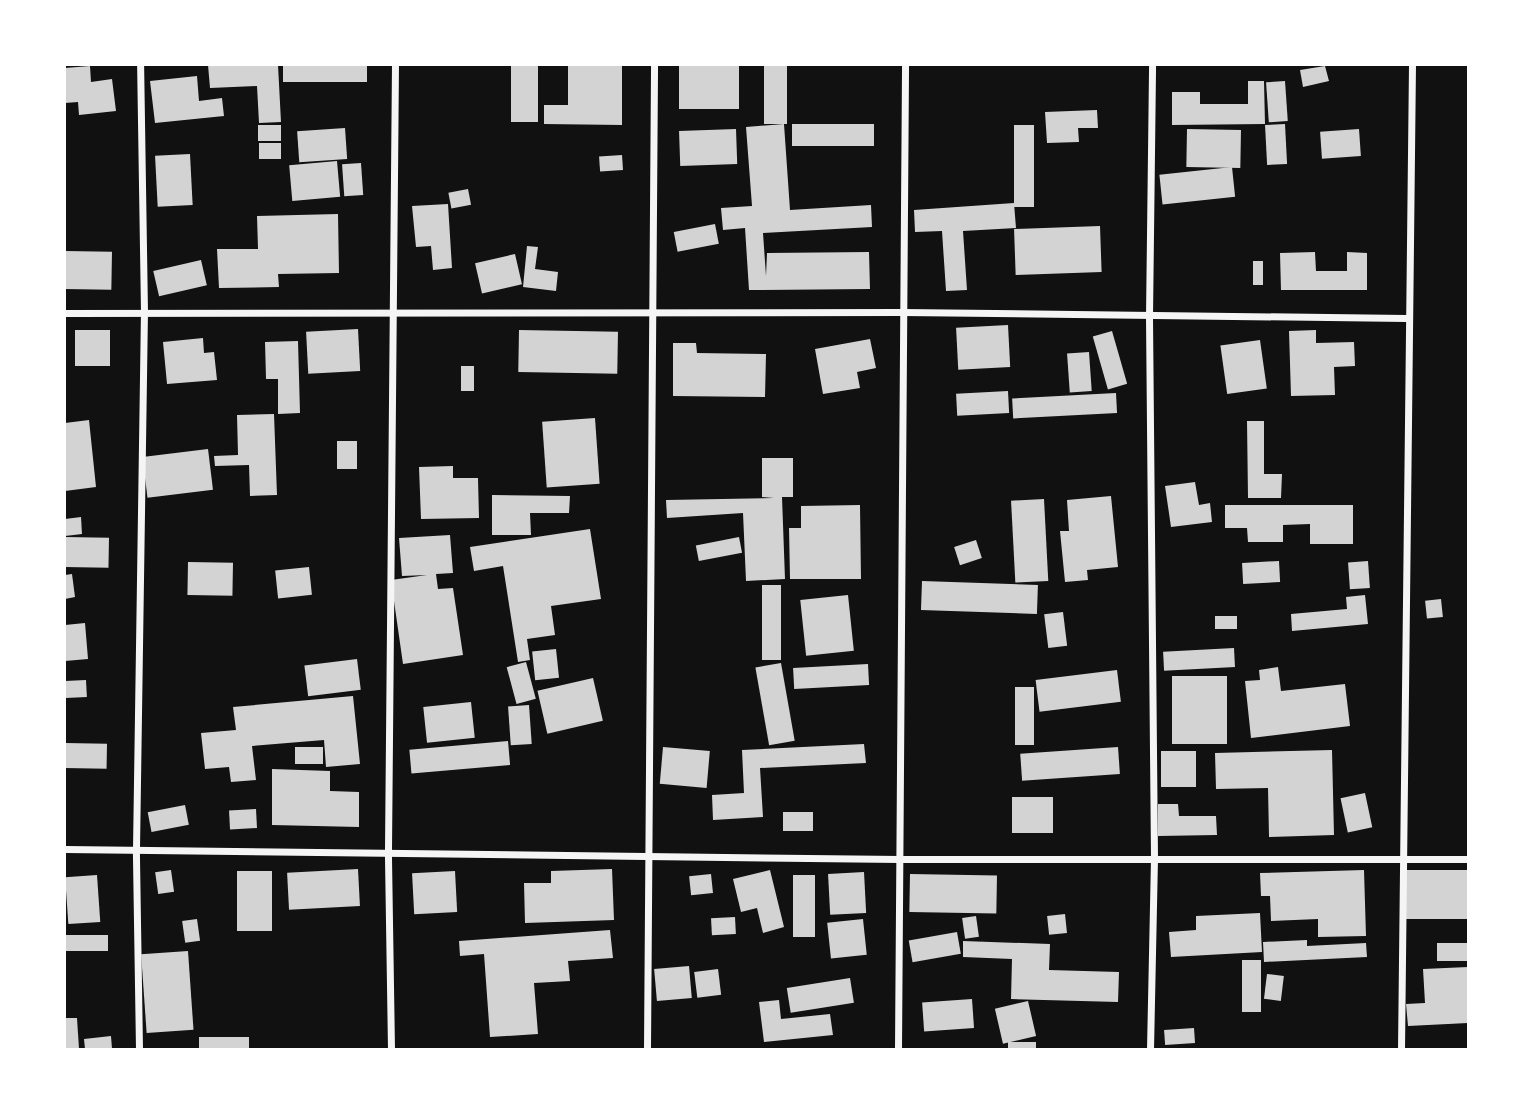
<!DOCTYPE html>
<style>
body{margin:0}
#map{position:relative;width:1533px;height:1114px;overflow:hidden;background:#111;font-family:"Titillium Web",sans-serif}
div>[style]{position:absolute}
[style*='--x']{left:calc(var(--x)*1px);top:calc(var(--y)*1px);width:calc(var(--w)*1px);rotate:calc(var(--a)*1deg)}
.building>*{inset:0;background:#d3d3d3;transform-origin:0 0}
.minor>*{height:7px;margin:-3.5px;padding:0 3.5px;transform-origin:3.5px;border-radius:3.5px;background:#f5f5f5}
span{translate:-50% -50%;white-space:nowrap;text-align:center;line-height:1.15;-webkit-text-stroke:6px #fff;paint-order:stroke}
.frame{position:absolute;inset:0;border:66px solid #fff;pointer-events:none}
</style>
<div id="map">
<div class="building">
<div style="clip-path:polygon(208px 65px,278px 65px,281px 122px,259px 123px,257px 86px,210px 88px)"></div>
<div style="left:283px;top:65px;width:84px;height:17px"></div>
<div style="left:511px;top:65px;width:27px;height:57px"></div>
<div style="clip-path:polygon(568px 65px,622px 65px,622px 125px,544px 124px,544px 105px,568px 105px)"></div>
<div style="left:679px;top:65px;width:60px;height:44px"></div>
<div style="left:764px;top:65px;width:23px;height:59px"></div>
<div style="clip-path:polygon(90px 66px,91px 82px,112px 79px,116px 111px,79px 115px,78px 102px,65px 103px,65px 68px)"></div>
<div style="clip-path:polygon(1325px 66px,1329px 81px,1303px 87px,1300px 70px)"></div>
<div style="clip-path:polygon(197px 76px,199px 101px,222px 98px,224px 116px,155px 123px,150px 81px)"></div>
<div style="clip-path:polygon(1248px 81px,1264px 81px,1265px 124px,1172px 125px,1172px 92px,1200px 92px,1200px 104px,1248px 104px)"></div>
<div style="left:1285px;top:81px;width:40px;height:19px;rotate:86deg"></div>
<div style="clip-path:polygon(1097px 110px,1098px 128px,1078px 128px,1079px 142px,1047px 143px,1045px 112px)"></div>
<div style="clip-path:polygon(784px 124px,790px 210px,871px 205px,872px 227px,763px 233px,766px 276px,767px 253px,869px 252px,870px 289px,749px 290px,745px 228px,723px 230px,721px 208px,752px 206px,746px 127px)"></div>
<div style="left:792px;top:124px;width:82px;height:22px"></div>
<div style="left:1285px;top:124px;width:40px;height:20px;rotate:87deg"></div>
<div style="left:258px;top:125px;width:23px;height:16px"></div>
<div style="left:1014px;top:125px;width:20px;height:82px"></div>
<div style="left:345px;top:128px;width:31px;height:48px;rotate:86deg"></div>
<div style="left:736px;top:129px;width:35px;height:57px;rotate:88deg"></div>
<div style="left:1187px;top:129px;width:54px;height:38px;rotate:1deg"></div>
<div style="left:1359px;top:129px;width:27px;height:39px;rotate:86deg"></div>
<div style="left:259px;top:143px;width:22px;height:16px"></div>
<div style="left:190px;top:154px;width:51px;height:35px;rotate:87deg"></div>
<div style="left:622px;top:155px;width:15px;height:23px;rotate:86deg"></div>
<div style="left:337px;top:161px;width:36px;height:48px;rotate:85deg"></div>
<div style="left:361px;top:163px;width:32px;height:19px;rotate:86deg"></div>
<div style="left:1232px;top:167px;width:30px;height:73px;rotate:84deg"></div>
<div style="left:468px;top:189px;width:16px;height:20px;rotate:79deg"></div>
<div style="clip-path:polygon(1014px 203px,1016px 228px,963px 231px,967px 290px,946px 291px,942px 231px,915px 232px,914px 210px)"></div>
<div style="clip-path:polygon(448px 204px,452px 268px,433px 270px,431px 246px,416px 247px,412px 206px)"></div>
<div style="clip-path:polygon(338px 214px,339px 273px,278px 274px,279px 287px,219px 288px,217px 249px,258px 249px,257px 216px)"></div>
<div style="left:715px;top:224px;width:20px;height:42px;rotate:79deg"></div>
<div style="left:1100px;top:226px;width:46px;height:86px;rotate:88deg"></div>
<div style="clip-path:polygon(527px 246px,538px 247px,535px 269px,558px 272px,556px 291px,523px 287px)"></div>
<div style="left:65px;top:251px;width:47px;height:38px;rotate:1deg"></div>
<div style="clip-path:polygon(1315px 252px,1316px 271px,1347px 271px,1347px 252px,1367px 253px,1367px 290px,1281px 290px,1280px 253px)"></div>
<div style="left:515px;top:254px;width:31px;height:41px;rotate:77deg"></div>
<div style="left:201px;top:260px;width:26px;height:49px;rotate:77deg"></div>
<div style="left:1253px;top:261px;width:10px;height:24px"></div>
<div style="left:1008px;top:325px;width:42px;height:52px;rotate:87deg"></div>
<div style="left:358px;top:329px;width:42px;height:52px;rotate:87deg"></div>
<div style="left:75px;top:330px;width:35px;height:36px"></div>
<div style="left:519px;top:330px;width:99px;height:42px;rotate:1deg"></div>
<div style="clip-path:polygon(1316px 330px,1316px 343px,1354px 342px,1355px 366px,1334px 367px,1335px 395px,1291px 396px,1289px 331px)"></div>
<div style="left:1112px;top:331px;width:55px;height:20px;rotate:74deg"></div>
<div style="clip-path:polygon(203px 338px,204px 353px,214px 352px,217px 380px,167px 384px,163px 342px)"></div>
<div style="clip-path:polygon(870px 339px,876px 368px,857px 372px,860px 388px,823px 394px,815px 349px)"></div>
<div style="left:1260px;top:340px;width:49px;height:40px;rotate:82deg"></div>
<div style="clip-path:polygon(298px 341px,300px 413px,278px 414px,278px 379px,266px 379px,265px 342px)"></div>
<div style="clip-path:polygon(673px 343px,696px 343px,697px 353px,766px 354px,765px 397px,673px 396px)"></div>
<div style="left:1089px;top:352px;width:39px;height:22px;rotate:86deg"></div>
<div style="left:461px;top:366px;width:13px;height:25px"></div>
<div style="left:1008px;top:391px;width:22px;height:52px;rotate:87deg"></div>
<div style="left:1116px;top:393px;width:20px;height:104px;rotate:87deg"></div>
<div style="clip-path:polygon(274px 414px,277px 495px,250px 496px,249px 465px,215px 466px,214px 456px,238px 455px,237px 415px)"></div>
<div style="left:595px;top:418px;width:66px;height:53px;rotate:86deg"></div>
<div style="clip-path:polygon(89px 420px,96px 487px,65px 491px,65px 423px)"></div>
<div style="clip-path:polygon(1247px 421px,1264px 421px,1264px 474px,1282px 474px,1281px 498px,1248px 498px)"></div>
<div style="left:337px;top:441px;width:20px;height:28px"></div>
<div style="left:208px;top:449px;width:41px;height:66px;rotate:83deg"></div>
<div style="clip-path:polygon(762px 458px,793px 458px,793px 497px,782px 497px,785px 579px,746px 581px,743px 513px,667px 518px,666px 500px,774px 498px,762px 497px)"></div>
<div style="clip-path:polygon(453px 466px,453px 478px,478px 478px,479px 518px,421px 519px,419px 467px)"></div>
<div style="clip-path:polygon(1195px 482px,1199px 505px,1210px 503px,1212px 522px,1171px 527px,1165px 486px)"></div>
<div style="clip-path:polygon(492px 495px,570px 496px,569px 513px,530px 513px,531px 535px,492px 535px)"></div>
<div style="clip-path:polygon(1111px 496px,1118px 567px,1087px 570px,1088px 580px,1065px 582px,1060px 531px,1069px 531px,1067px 500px)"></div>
<div style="left:1044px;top:499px;width:82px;height:33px;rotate:87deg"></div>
<div style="clip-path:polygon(860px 505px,861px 579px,790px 579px,789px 528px,801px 528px,801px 506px)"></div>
<div style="clip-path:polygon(1225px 505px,1353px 505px,1353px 544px,1310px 544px,1310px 524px,1283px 525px,1283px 542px,1248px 542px,1247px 528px,1225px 528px)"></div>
<div style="clip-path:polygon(81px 517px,82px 534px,65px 536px,65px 519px)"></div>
<div style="clip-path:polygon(590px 529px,601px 599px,551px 606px,555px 635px,527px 639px,530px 660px,518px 662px,503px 566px,474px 571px,470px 547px)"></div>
<div style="clip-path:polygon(450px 535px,453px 573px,436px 574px,438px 589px,453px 588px,463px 655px,403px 664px,391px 580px,427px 575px,402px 576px,399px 538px)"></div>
<div style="left:65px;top:537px;width:44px;height:30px;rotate:1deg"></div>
<div style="left:739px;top:537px;width:16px;height:44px;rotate:79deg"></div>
<div style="left:976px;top:540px;width:19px;height:23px;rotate:72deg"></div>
<div style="left:1279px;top:561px;width:21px;height:37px;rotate:87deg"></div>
<div style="left:1368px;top:561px;width:27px;height:20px;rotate:86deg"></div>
<div style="left:188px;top:562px;width:45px;height:33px;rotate:1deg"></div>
<div style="left:309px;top:567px;width:28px;height:34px;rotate:84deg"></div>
<div style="clip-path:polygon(72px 574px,75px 597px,65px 599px,65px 575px)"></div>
<div style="left:922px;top:581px;width:116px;height:29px;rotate:2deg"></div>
<div style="left:762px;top:585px;width:19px;height:75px"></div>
<div style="left:848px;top:595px;width:56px;height:48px;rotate:84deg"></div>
<div style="clip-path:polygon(1365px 595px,1368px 624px,1292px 631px,1291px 614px,1347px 609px,1346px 597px)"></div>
<div style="left:1441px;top:599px;width:18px;height:16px;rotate:84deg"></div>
<div style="left:1063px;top:612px;width:34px;height:19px;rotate:83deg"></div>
<div style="left:1215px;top:616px;width:22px;height:13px"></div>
<div style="clip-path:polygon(85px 623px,88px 659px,65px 661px,65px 625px)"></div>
<div style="left:1234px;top:648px;width:19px;height:71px;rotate:87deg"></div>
<div style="left:556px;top:649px;width:29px;height:24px;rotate:84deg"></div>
<div style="left:357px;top:659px;width:31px;height:53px;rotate:83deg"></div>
<div style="left:526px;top:662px;width:38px;height:20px;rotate:75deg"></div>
<div style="left:781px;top:663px;width:79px;height:26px;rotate:80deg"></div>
<div style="left:868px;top:664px;width:21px;height:75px;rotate:87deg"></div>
<div style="clip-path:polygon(1278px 667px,1281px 691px,1345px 684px,1350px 726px,1251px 738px,1245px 681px,1260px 680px,1259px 670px)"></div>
<div style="left:1117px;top:670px;width:32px;height:82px;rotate:83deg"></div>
<div style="left:1172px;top:676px;width:55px;height:68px"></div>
<div style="left:593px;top:678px;width:44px;height:57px;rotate:77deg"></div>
<div style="left:86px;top:680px;width:17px;height:21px;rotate:87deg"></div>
<div style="left:1015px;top:687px;width:19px;height:58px"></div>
<div style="clip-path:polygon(353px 696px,360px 764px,326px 767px,324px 740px,252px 746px,256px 780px,231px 782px,229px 767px,205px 769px,201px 733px,236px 730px,233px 707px)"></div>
<div style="left:471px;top:702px;width:36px;height:48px;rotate:84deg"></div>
<div style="left:529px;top:705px;width:39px;height:21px;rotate:86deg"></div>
<div style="left:508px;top:741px;width:24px;height:99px;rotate:85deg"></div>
<div style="left:65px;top:743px;width:42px;height:25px;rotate:1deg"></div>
<div style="clip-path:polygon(864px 744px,866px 763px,760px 768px,763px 817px,713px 820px,712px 795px,744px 793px,742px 750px)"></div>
<div style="left:295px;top:747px;width:28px;height:17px"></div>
<div style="left:663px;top:747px;width:47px;height:37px;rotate:5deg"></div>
<div style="left:1118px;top:747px;width:27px;height:98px;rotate:86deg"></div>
<div style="clip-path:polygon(1332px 750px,1334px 835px,1269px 837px,1268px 788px,1216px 789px,1215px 753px)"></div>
<div style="left:1161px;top:751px;width:35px;height:36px"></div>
<div style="clip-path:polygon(272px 769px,330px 771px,330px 791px,359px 792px,359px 827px,272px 825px)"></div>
<div style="left:1365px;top:793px;width:35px;height:25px;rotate:78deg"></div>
<div style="left:1012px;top:797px;width:41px;height:36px"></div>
<div style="clip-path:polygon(1158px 804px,1178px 804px,1179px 816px,1216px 816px,1217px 835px,1158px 836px)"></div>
<div style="left:185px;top:805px;width:20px;height:38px;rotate:79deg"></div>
<div style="left:256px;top:809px;width:19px;height:27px;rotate:87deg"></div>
<div style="left:783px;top:812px;width:30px;height:19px"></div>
<div style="left:358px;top:869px;width:37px;height:71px;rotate:87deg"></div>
<div style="clip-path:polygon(612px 869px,614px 920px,525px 923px,524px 883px,551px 883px,551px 871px)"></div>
<div style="left:171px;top:870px;width:22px;height:16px;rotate:82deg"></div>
<div style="clip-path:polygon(770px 870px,784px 927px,763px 933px,757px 908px,741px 912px,733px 879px)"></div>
<div style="clip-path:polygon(1364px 870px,1366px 936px,1318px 937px,1318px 919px,1271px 921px,1270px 896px,1261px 896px,1260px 873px)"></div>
<div style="left:1468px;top:870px;width:49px;height:67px;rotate:90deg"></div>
<div style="left:237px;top:871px;width:35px;height:60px"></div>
<div style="left:455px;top:871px;width:41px;height:43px;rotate:87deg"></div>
<div style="left:864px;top:872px;width:41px;height:36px;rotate:87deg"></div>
<div style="left:711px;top:874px;width:19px;height:22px;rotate:84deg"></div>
<div style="left:910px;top:874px;width:87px;height:38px;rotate:1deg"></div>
<div style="left:97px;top:875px;width:47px;height:32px;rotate:86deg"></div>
<div style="left:793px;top:875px;width:22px;height:62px"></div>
<div style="clip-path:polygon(1260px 913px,1262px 952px,1171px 957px,1169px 932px,1196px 930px,1196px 916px)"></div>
<div style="left:1065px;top:914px;width:19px;height:18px;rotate:84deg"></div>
<div style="left:976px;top:916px;width:21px;height:14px;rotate:82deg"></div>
<div style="left:735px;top:917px;width:17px;height:24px;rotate:87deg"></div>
<div style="left:197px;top:919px;width:22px;height:15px;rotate:82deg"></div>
<div style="left:863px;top:919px;width:36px;height:36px;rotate:84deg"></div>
<div style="clip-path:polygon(610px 930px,613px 958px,568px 961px,570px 981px,534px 983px,538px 1034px,490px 1037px,484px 954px,460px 956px,459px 941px)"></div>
<div style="left:957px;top:932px;width:22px;height:49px;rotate:80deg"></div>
<div style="left:65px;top:935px;width:43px;height:16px"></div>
<div style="clip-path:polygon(1307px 940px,1307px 946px,1366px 943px,1367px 957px,1264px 962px,1263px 942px)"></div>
<div style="clip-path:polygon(963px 941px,1050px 944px,1049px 970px,1119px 972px,1118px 1002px,1011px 999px,1012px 959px,963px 957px)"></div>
<div style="left:1468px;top:943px;width:18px;height:31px;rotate:90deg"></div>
<div style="left:188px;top:951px;width:79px;height:47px;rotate:86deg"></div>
<div style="left:1242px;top:960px;width:19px;height:52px"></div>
<div style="left:689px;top:966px;width:32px;height:35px;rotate:85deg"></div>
<div style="clip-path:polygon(1468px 967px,1468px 1023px,1408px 1026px,1406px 1004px,1425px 1003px,1423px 969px)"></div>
<div style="left:718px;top:969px;width:26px;height:24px;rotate:83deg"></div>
<div style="left:1267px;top:974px;width:17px;height:25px;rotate:7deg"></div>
<div style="left:850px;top:978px;width:25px;height:64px;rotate:81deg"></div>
<div style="left:972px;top:999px;width:29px;height:50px;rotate:86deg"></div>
<div style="clip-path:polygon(779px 1000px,781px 1019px,830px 1014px,833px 1035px,764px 1042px,759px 1002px)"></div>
<div style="left:1028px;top:1001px;width:36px;height:34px;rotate:77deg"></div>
<div style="clip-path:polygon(65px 1018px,77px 1018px,79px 1049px,65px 1049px)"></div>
<div style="left:1194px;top:1028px;width:15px;height:30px;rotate:86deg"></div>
<div style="clip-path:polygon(111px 1036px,112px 1049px,85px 1049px,84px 1039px)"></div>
<div style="left:199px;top:1037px;width:50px;height:12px"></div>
<div style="left:1008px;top:1042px;width:28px;height:7px"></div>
</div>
<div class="minor">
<div style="--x:65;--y:313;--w:837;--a:-0.07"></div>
<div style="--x:902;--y:312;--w:504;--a:0.68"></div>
<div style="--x:65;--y:849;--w:835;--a:0.69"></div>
<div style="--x:900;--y:859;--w:568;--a:0"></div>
<div style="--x:139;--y:1049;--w:200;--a:-90.9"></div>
<div style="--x:136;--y:849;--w:537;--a:-89.15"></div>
<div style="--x:144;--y:312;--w:247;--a:-90.9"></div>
<div style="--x:391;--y:1049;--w:199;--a:-90.9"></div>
<div style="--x:388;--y:850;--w:785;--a:-89.49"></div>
<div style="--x:647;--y:1049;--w:984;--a:-89.59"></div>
<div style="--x:898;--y:1049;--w:984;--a:-89.59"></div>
<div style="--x:1150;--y:1049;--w:191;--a:-88.8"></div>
<div style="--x:1154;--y:858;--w:542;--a:-90.53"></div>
<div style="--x:1149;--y:316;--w:251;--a:-89.3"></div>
<div style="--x:1401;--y:1049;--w:984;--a:-89.36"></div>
</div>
<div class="frame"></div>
</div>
